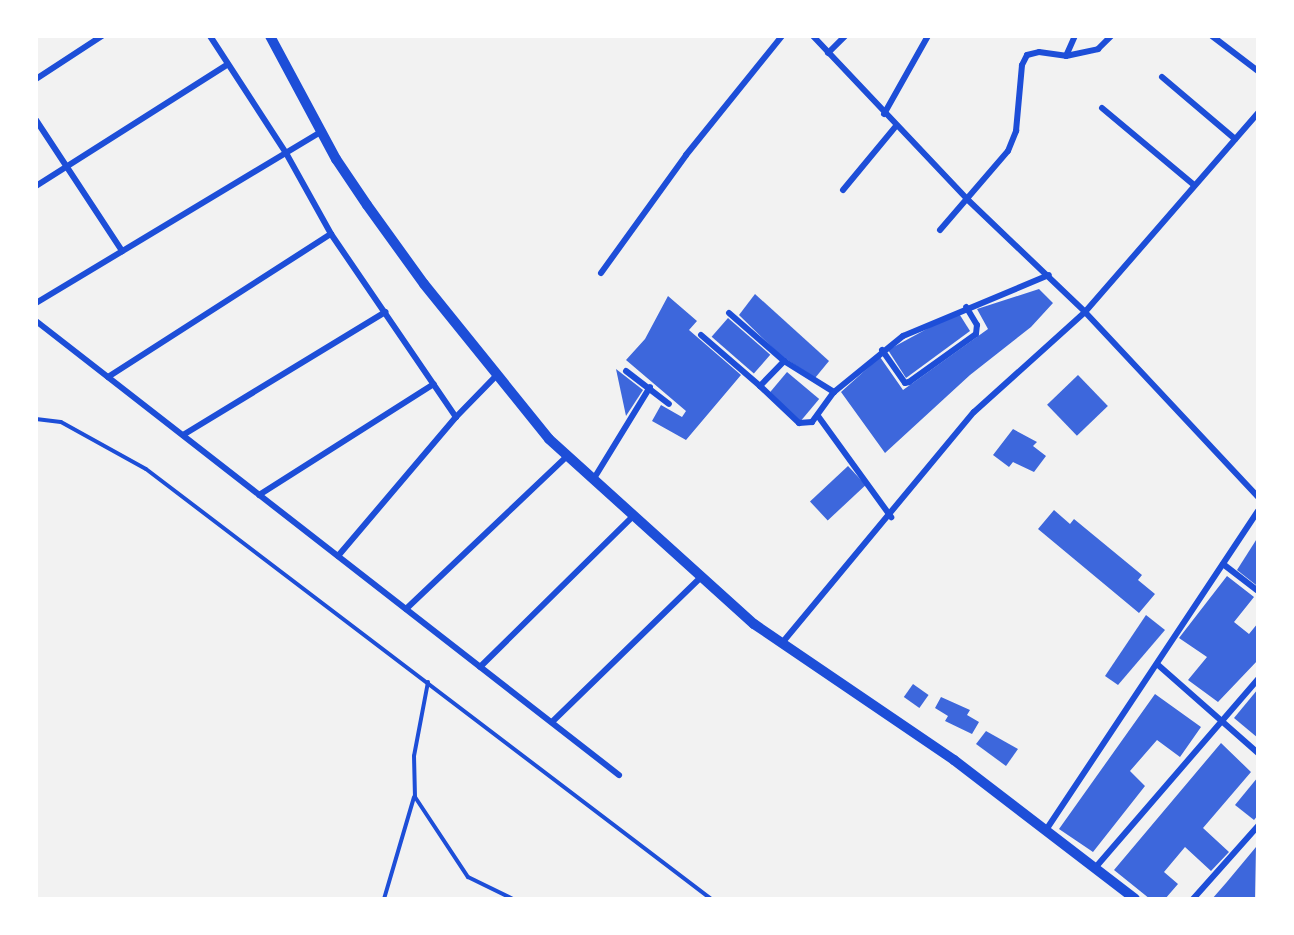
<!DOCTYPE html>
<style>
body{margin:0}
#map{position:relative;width:1294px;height:935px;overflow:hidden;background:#f2f2f2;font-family:Commissioner,sans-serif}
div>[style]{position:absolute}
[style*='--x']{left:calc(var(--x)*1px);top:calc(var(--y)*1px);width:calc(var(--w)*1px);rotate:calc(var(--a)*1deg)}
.building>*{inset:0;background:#3d67dc;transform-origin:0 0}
.path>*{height:4px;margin:-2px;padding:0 2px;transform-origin:2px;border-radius:2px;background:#1d4ed8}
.minor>*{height:6px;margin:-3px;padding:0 3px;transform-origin:3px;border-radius:3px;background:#1d4ed8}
.tertiary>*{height:10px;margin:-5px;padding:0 5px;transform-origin:5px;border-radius:5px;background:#1d4ed8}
span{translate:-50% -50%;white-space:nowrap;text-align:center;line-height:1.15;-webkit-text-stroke:5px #fff;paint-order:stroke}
.frame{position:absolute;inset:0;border:38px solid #fff;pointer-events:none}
</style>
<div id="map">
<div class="building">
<div style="clip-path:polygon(1039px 289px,1053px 303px,1031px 327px,970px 375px,885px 453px,841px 392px,880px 357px,903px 390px,988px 329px,977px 309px)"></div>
<div style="clip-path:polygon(755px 294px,829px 361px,815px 378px,780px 355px,739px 315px)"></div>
<div style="clip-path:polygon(668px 296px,697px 321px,689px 330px,741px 375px,686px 440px,652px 421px,661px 405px,682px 417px,686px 411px,626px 360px,645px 339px)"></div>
<div style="clip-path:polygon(958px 312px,970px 331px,906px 378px,888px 350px)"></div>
<div style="left:728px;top:318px;width:56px;height:25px;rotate:41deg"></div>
<div style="clip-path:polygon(616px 369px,643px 390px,626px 416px)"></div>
<div style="left:787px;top:372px;width:42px;height:30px;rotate:40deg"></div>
<div style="left:1078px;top:375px;width:43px;height:43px;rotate:46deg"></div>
<div style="clip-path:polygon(1013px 429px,1037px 442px,1033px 446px,1046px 456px,1034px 472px,1013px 462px,1009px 467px,993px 455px)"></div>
<div style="left:848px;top:466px;width:26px;height:52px;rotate:47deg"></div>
<div style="clip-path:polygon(1054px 510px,1070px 524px,1074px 519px,1142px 575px,1138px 580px,1155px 594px,1139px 613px,1038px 529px)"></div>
<div style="clip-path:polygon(1258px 537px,1258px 582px,1256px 585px,1237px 570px)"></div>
<div style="clip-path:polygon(1227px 576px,1254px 597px,1234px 622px,1249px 634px,1258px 623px,1258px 660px,1218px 702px,1188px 680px,1207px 657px,1179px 638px)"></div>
<div style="clip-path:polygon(1146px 615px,1165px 630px,1118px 685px,1105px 676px)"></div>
<div style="left:913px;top:684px;width:19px;height:16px;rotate:35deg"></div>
<div style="clip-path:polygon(1258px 689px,1258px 738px,1234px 718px)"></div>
<div style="clip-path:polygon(1155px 694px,1201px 727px,1180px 757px,1157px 740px,1130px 771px,1145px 786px,1093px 852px,1059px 829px)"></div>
<div style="clip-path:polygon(941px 697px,970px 710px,967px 715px,979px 722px,972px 734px,945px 721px,948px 716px,935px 708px)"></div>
<div style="clip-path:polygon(986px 731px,1018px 749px,1006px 766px,976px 744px)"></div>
<div style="clip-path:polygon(1221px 743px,1251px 772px,1203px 828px,1229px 852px,1211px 871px,1185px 847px,1164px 872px,1178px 884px,1165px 899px,1150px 899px,1114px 870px)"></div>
<div style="clip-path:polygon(1258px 777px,1258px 815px,1254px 820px,1235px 805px)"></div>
<div style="clip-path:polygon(1256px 847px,1255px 899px,1212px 899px,1226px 883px)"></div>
</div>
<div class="path">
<div style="--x:36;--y:419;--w:25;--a:7"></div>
<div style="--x:61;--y:422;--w:97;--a:28.9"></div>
<div style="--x:146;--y:469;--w:710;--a:37.27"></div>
<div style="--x:428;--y:682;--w:75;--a:100.7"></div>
<div style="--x:414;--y:756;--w:41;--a:88.6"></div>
<div style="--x:415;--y:797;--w:96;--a:56.5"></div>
<div style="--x:468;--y:877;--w:50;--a:26.1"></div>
<div style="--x:384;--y:899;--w:106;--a:-73.6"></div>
</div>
<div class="minor">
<div style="--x:210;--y:36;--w:140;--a:57"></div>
<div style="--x:286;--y:153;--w:93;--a:60.9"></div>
<div style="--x:331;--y:234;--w:222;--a:55.7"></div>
<div style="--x:813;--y:36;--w:226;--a:46.6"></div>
<div style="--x:968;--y:200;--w:162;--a:43.7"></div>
<div style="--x:1085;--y:312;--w:253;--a:46.9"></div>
<div style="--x:1212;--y:36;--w:58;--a:37.3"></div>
<div style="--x:828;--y:53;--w:24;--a:-45"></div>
<div style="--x:1066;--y:56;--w:22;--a:-66"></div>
<div style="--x:1162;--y:77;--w:96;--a:40.3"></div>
<div style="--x:36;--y:79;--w:79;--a:-33.1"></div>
<div style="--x:1102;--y:108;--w:119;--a:39.9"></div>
<div style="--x:884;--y:114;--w:90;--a:-60.6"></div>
<div style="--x:36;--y:120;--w:157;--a:56.7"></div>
<div style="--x:36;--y:186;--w:227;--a:-32.4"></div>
<div style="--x:843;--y:190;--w:83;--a:-50.4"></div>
<div style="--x:940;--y:230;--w:104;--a:-49.3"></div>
<div style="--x:1008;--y:151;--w:22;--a:-68"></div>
<div style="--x:1016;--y:131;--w:66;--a:-84.8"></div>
<div style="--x:1022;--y:65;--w:11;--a:-63"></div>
<div style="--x:1027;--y:55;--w:12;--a:-14"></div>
<div style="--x:1039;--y:52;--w:27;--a:8"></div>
<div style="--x:1066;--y:56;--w:33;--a:-12"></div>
<div style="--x:1098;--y:49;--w:18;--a:-45"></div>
<div style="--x:601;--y:273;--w:145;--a:-54.2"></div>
<div style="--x:686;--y:155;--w:153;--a:-51.1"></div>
<div style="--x:36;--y:303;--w:334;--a:-31"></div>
<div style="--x:729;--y:313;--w:73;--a:41.1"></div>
<div style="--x:784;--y:361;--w:59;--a:31.8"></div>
<div style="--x:36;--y:321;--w:739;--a:37.91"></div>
<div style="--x:701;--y:335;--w:78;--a:40.8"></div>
<div style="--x:760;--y:386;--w:35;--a:-46"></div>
<div style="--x:882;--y:350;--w:40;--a:55.1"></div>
<div style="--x:905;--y:383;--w:4;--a:-14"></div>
<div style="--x:909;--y:382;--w:82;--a:-35.6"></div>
<div style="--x:976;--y:334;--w:9;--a:-84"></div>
<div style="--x:977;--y:325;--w:21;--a:-121"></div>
<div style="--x:626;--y:371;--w:54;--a:37.5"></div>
<div style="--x:108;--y:377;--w:265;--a:-32.7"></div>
<div style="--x:760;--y:386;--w:54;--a:43.5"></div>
<div style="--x:799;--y:423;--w:13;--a:-4"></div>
<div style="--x:812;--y:422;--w:37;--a:-54"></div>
<div style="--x:834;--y:392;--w:89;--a:-39.1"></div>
<div style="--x:903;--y:336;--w:158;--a:-22.7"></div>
<div style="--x:818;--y:416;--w:125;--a:54.1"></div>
<div style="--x:183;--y:435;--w:237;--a:-31.3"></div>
<div style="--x:593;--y:480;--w:109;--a:-58.5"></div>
<div style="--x:259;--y:495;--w:207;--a:-32.4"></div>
<div style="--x:338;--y:556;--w:182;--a:-49.7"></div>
<div style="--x:456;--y:417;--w:57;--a:-45.7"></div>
<div style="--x:1223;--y:564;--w:44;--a:37.6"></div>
<div style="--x:406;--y:609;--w:222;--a:-43.5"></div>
<div style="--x:782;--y:643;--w:300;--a:-50.3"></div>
<div style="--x:974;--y:412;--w:149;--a:-42"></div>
<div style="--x:1085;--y:312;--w:264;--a:-49"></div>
<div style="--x:1157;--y:664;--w:135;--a:41.4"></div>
<div style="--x:480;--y:667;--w:215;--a:-44.6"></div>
<div style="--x:552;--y:722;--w:208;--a:-44.2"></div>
<div style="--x:1046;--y:830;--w:383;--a:-56.4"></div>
<div style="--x:1095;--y:868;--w:250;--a:-49.2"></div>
<div style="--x:1193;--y:899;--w:98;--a:-48.3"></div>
</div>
<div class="tertiary">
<div style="--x:270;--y:36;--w:140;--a:61.8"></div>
<div style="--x:336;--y:159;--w:55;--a:56"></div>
<div style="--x:367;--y:205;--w:97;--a:54.2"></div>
<div style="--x:424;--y:284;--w:199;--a:51.1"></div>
<div style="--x:549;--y:439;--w:276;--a:42.1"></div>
<div style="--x:754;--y:624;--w:242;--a:34.2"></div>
<div style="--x:954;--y:760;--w:228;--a:37.5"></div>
</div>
<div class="frame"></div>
</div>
